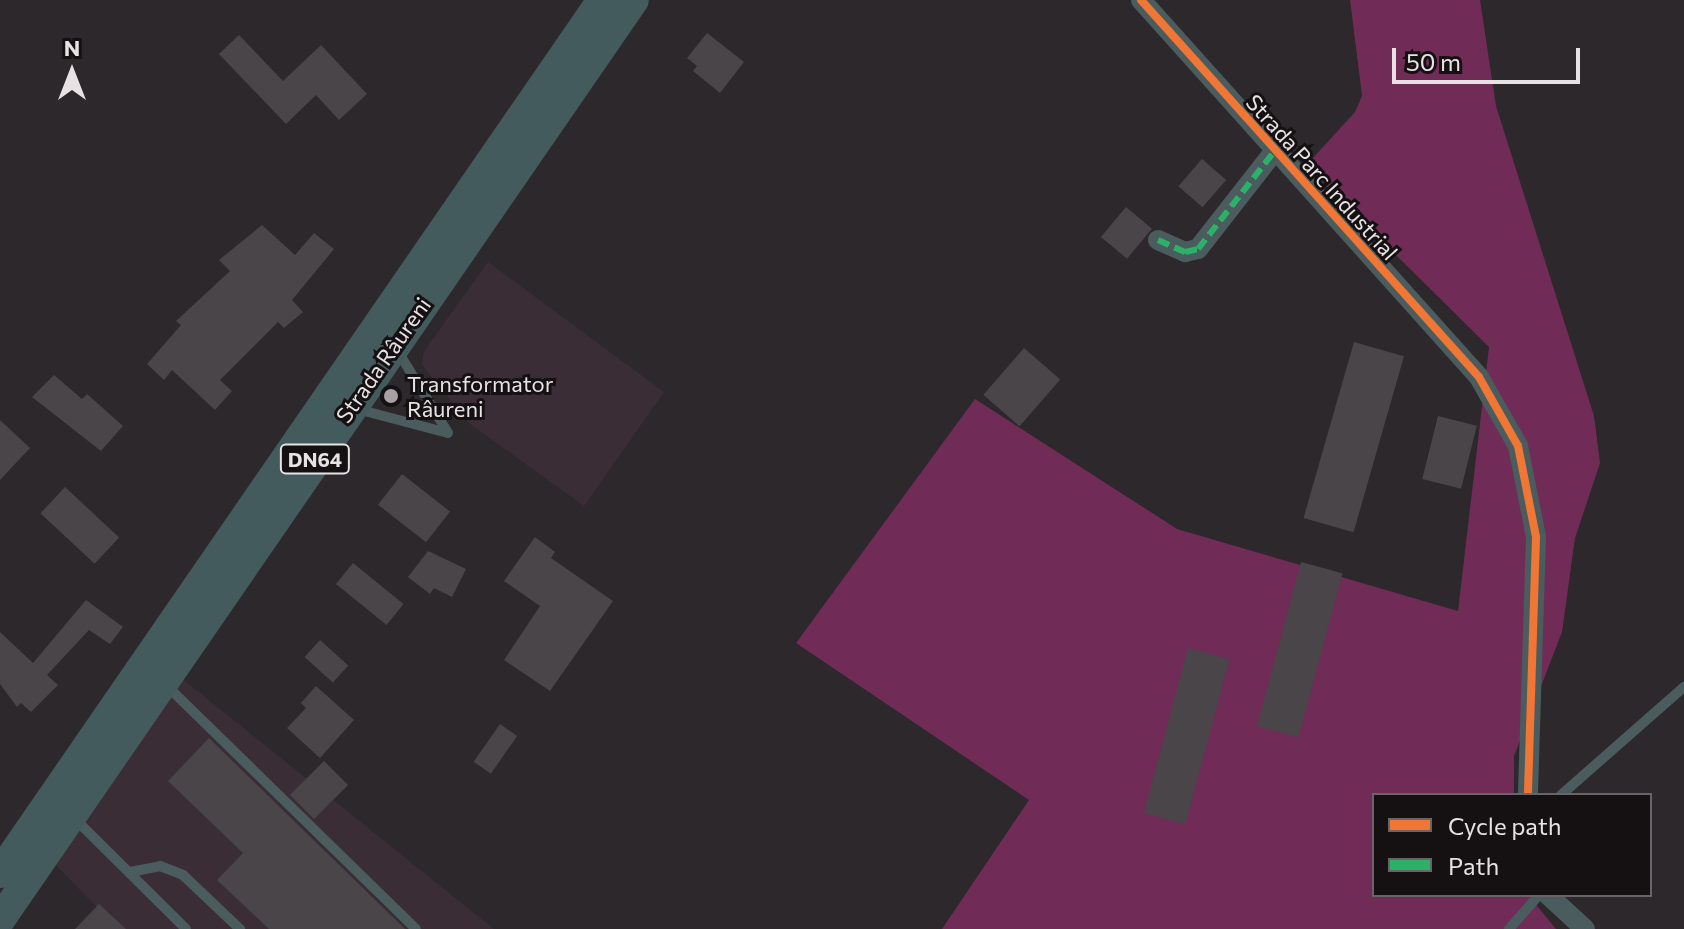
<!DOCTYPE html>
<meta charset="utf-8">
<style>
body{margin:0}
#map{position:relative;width:1684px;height:929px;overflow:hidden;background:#2d282b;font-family:Commissioner,sans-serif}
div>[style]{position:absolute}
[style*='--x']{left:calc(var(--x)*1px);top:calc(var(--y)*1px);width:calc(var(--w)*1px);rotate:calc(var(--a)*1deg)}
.built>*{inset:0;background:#3b2d35}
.forest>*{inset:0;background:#702c56}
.building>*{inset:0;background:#494548;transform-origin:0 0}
.service>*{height:10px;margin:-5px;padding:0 5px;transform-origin:5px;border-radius:5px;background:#4b5c5e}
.minor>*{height:20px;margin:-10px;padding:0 10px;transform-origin:10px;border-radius:10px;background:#4b5c5e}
.primary>*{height:30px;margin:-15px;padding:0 15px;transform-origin:15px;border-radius:15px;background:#445b5e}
.quiet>*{height:6px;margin-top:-3px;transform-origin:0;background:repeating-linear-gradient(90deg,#2db169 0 12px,transparent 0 18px)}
.cycleway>*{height:8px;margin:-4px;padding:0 4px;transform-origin:4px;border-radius:4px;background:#f07635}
.dots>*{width:22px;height:22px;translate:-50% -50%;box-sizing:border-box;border:4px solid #151113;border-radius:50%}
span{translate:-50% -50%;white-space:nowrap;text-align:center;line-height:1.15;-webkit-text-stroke:6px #151113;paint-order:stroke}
.shield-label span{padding:2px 6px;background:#151113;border:2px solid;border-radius:6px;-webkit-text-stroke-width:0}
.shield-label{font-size:20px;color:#e8e2e5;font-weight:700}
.street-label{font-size:22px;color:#e8e2e5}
.poi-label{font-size:22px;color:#e8e2e5}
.left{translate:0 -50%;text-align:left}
.legend{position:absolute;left:1372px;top:793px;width:280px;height:104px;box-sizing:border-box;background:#151113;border:2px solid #696567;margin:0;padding:10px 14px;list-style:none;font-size:24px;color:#e8e2e5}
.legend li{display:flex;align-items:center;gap:16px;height:40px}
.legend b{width:40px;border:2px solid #696567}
.north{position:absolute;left:32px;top:32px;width:80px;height:80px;-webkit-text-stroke:6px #151113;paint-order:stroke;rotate:0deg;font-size:22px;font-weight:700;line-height:32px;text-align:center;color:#e8e2e5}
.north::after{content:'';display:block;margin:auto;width:28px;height:36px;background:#e8e2e5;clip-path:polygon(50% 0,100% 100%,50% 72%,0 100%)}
.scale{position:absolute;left:1392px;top:48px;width:188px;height:36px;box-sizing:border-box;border:4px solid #e8e2e5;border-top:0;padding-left:10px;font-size:24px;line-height:28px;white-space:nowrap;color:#e8e2e5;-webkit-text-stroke:6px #151113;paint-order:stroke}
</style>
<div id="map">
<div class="built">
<div style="clip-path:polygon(488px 262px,664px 392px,584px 506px,470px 424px,422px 365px,424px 351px)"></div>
<div style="clip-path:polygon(180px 677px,494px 929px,118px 929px,52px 861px)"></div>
</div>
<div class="forest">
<div style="clip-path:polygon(1350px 0,1480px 0,1496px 106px,1594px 416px,1600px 463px,1575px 538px,1562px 632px,1514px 756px,1514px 795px,1374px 795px,1374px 895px,1528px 895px,1556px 929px,942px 929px,1029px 800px,796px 643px,975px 399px,1177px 529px,1458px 611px,1489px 347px,1312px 172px,1313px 158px,1355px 112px,1362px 96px)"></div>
</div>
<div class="building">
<div style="clip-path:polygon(707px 33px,744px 62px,720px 93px,693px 71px,697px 66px,687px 58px)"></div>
<div style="clip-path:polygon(239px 35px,283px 81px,321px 45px,367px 94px,339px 120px,316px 95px,286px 124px,219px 54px)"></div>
<div style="left:1202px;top:159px;width:32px;height:36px;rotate:41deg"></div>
<div style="left:1126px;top:207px;width:34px;height:39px;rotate:40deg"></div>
<div style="clip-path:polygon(262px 225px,295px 255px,314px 233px,334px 249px,292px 300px,303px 312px,284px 328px,278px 322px,220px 380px,232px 391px,215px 410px,172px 370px,164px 380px,147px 364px,181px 325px,176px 321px,230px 271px,219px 260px)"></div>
<div style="left:1354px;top:342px;width:52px;height:183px;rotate:16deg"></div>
<div style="left:1024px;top:348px;width:48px;height:62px;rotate:41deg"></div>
<div style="clip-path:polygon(54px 375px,82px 399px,87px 394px,123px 426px,101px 451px,32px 397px)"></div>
<div style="left:1438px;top:416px;width:40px;height:65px;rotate:14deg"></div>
<div style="clip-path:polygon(0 420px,30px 448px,0 480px)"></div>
<div style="left:402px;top:474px;width:61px;height:39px;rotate:38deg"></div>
<div style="left:65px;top:487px;width:74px;height:36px;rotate:43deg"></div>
<div style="clip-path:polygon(535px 537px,555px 552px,551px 558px,613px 601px,550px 691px,504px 660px,540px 606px,504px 581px)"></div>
<div style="clip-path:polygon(428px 551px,466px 569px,452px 597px,434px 588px,430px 594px,408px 577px)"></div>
<div style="left:1301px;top:562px;width:43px;height:170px;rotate:15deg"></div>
<div style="left:353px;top:563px;width:65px;height:27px;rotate:39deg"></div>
<div style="clip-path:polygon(86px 600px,123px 627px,110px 644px,89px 630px,47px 675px,58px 685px,31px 712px,21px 703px,17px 707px,0 684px,0 632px,33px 663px)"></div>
<div style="left:320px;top:640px;width:38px;height:23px;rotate:42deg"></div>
<div style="left:1188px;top:648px;width:43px;height:171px;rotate:15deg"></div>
<div style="clip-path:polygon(316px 686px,354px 720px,320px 758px,287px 728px,306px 708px,301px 703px)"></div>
<div style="left:500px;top:724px;width:21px;height:46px;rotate:35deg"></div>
<div style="clip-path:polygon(209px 738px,215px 744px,405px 929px,269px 929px,217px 880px,243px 853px,168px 781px)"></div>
<div style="left:324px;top:761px;width:34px;height:48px;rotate:45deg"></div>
<div style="clip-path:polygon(99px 904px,126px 929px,75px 929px)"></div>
</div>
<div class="service">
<div style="--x:397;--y:350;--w:97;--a:58.4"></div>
<div style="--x:357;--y:409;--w:94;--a:14.8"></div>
<div style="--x:166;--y:685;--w:349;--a:44.3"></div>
<div style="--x:1561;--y:795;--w:164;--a:-41.3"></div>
<div style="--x:75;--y:819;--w:156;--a:44.7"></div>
<div style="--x:130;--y:872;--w:31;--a:-11"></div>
<div style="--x:160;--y:866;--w:25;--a:21"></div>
<div style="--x:183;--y:875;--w:79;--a:43.5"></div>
<div style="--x:1509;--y:929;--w:45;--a:-48.6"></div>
</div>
<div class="minor">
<div style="--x:1141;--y:0;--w:506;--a:48.12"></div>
<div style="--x:1479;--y:377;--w:79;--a:60.5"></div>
<div style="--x:1518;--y:446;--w:93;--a:78.8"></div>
<div style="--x:1536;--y:537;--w:258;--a:91.8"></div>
<div style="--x:1158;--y:240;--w:30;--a:24"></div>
<div style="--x:1185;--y:252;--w:13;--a:-13"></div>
<div style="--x:1198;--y:249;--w:122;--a:-52"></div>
<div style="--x:1548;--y:895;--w:50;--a:42.6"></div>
</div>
<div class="primary">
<div style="--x:0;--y:873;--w:1060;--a:-55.41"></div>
<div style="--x:0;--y:920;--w:1117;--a:-55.43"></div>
</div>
<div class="quiet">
<div style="--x:1158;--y:240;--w:30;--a:24"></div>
<div style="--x:1185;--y:252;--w:13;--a:-13"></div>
<div style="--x:1198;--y:249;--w:122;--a:-52"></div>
</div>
<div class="cycleway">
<div style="--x:1141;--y:0;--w:506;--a:48.12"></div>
<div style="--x:1479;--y:377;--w:79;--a:60.5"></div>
<div style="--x:1518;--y:446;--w:93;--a:78.8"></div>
<div style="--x:1536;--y:537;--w:258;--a:91.8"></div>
</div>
<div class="dots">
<div style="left:391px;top:396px;background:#a7a1a4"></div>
</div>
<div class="shield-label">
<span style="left:315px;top:459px">DN64</span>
</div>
<div class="street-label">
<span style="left:1322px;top:177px;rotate:48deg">Strada Parc Industrial</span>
<span style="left:383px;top:360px;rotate:-55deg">Strada Râureni</span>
</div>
<div class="poi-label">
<span class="left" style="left:407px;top:396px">Transformator<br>Râureni</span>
</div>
<ul class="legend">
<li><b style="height:10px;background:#f07635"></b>Cycle path</li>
<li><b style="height:10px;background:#2db169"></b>Path</li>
</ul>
<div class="north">N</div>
<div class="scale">50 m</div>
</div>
